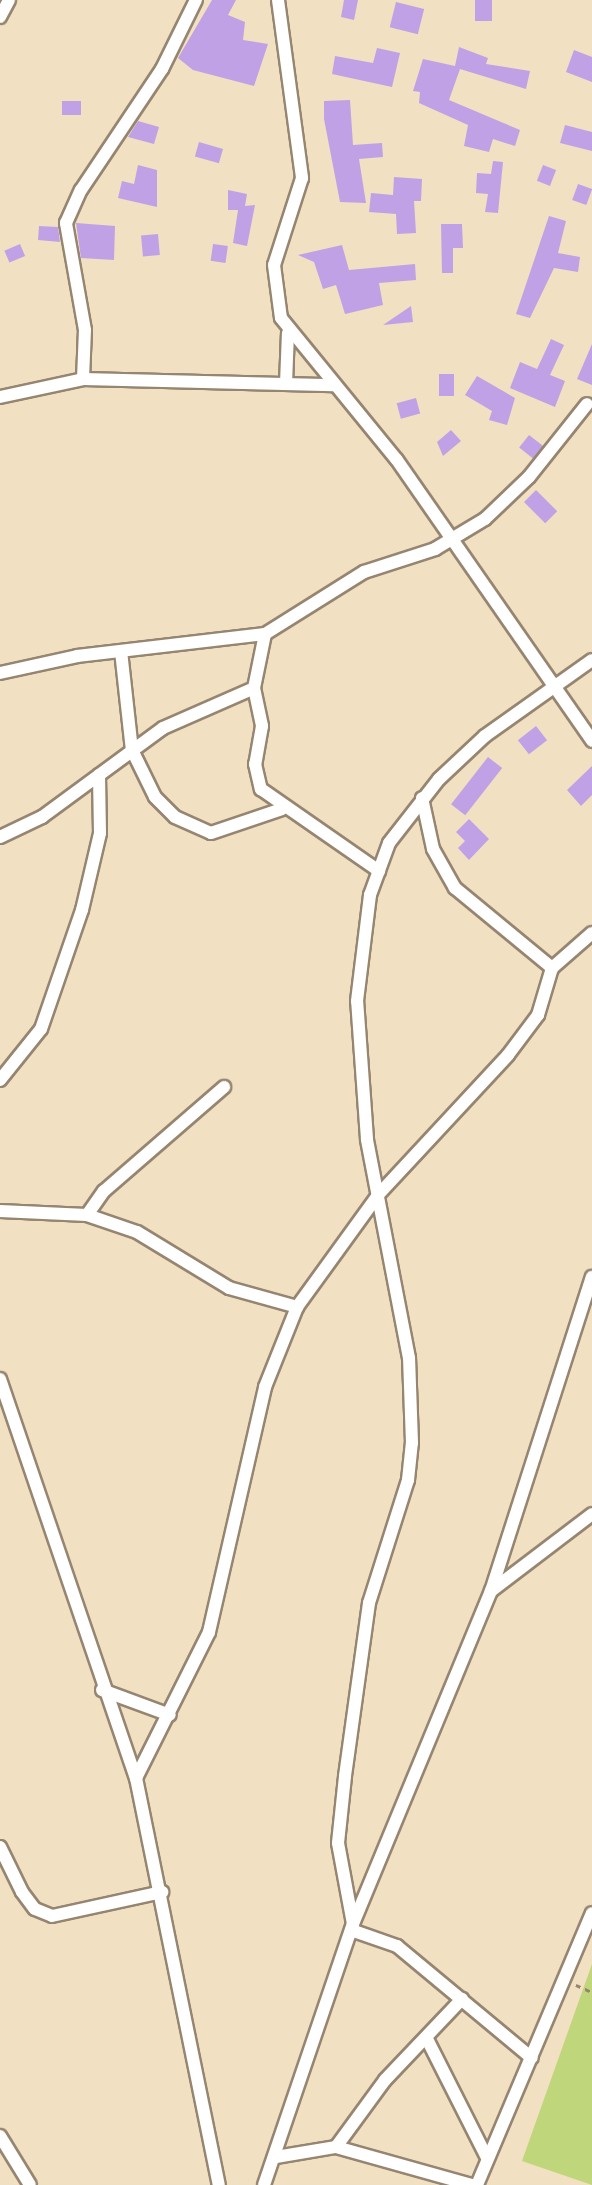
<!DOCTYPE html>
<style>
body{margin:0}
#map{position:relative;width:592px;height:2185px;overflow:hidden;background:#f1e0c1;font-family:"EB Garamond",serif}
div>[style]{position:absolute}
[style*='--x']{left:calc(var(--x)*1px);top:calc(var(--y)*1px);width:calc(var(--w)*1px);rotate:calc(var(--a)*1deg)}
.green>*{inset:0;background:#c0d67a}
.building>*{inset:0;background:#c1a1e6;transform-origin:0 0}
.path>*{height:2.5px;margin-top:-1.25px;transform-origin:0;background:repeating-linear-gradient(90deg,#968570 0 5px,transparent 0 10px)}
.roads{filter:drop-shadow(2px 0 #968570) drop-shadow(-2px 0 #968570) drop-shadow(0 2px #968570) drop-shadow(0 -2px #968570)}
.minor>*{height:12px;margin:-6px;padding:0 6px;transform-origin:6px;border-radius:6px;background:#fff}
span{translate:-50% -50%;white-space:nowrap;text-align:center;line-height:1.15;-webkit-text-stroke:5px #fdfcf7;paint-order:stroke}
</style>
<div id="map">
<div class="green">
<div style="clip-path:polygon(592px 1964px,592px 2185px,522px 2161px)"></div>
</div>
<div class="building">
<div style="clip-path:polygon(212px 0,236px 0,228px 15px,245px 22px,243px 40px,268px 44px,254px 86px,193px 70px,178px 58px)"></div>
<div style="clip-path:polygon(344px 0,358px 0,354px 20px,341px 17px)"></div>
<div style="left:475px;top:0;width:17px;height:21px"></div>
<div style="left:396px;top:2px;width:29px;height:26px;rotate:14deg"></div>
<div style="clip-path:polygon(459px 47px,488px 58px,486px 64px,530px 71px,526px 89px,460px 69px,449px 100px,520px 130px,515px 146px,493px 139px,489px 152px,464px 146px,468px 125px,419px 103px,420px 92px,413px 91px,423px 59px,455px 66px)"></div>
<div style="clip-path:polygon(377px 48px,400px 53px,392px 87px,332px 74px,335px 56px,373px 63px)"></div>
<div style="clip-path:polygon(574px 50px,592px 57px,592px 82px,566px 72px)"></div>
<div style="clip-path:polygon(350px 100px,353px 145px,382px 143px,383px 157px,359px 159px,366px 203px,340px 202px,324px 119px,324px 101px)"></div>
<div style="left:62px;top:101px;width:19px;height:14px"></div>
<div style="clip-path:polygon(138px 121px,159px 127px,154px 144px,128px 137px)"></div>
<div style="clip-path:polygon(565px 125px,592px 132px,592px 151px,560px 143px)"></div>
<div style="left:199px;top:142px;width:25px;height:15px;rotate:16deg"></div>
<div style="clip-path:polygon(493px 161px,503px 162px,498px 213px,485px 212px,488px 194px,476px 193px,477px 173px,491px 174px)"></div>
<div style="clip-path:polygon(138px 165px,157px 170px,157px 207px,118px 198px,122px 181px,134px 184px)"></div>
<div style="left:543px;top:165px;width:14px;height:17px;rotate:21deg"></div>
<div style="clip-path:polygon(394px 177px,422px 179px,421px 201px,414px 201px,416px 233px,397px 234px,396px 214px,369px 212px,371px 193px,393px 195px)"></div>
<div style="left:578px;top:184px;width:15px;height:17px;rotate:20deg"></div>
<div style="clip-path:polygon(228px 190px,247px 194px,245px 206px,255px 205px,247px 246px,233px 243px,238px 210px,228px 210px)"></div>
<div style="clip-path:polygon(549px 216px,566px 221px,558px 253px,580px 257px,578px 272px,554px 268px,530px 318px,516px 314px)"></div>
<div style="clip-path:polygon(76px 223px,115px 226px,114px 260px,81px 258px)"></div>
<div style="clip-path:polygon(441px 224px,462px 224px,463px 248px,453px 248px,453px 273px,442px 273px)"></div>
<div style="clip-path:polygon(39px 226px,58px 227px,60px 242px,38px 240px)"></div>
<div style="left:158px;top:234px;width:21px;height:17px;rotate:85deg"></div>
<div style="left:20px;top:244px;width:13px;height:17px;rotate:67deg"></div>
<div style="left:213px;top:244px;width:15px;height:17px;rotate:8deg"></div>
<div style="clip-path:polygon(342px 245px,349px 270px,415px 264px,416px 280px,379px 283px,383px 305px,345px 314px,336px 285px,323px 289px,314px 262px,298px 255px)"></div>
<div style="clip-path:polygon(411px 306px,413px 322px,383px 325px)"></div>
<div style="clip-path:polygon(551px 339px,564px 345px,550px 375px,565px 381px,555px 407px,510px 388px,520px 362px,537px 369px)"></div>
<div style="clip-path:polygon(592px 344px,592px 385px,577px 379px)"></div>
<div style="left:439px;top:374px;width:15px;height:22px"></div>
<div style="clip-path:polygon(477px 376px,515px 398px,507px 425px,489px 420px,492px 411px,465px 395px)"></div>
<div style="left:416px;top:398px;width:16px;height:20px;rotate:75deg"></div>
<div style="clip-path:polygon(451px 430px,461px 441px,443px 456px,437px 442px)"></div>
<div style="left:529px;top:435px;width:18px;height:16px;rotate:38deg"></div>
<div style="left:536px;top:490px;width:30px;height:17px;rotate:45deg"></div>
<div style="left:536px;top:726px;width:18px;height:23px;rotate:52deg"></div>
<div style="left:488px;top:757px;width:18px;height:60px;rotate:38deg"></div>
<div style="clip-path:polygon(592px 766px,592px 795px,581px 806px,567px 790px)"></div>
<div style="clip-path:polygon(469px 819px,489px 839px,469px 860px,458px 848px,465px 841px,456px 832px)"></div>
</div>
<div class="path">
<div style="--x:576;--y:1985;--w:17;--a:24"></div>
</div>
<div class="roads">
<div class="minor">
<div style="--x:278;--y:0;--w:180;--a:82.3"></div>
<div style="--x:302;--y:178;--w:91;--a:107.8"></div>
<div style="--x:274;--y:265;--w:53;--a:82.5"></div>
<div style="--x:281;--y:318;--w:183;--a:50.8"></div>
<div style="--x:397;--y:460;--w:342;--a:55.2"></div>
<div style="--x:0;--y:17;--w:19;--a:-62"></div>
<div style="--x:83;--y:379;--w:49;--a:-87.7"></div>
<div style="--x:85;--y:330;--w:109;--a:-100.1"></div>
<div style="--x:66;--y:223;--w:36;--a:-66"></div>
<div style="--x:81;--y:190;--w:146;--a:-56.2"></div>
<div style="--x:162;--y:69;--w:77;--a:-63.8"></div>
<div style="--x:286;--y:384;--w:51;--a:-87.8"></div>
<div style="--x:0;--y:397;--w:85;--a:-12.2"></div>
<div style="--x:83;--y:379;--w:251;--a:1.4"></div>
<div style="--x:265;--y:634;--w:55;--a:101.5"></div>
<div style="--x:254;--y:688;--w:39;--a:78"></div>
<div style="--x:262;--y:726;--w:39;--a:100"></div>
<div style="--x:255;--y:764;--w:26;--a:77"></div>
<div style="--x:261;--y:789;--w:144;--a:34.8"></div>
<div style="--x:121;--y:651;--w:100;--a:83.7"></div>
<div style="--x:132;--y:750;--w:52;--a:63.9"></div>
<div style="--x:155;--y:797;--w:28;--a:45"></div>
<div style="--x:175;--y:817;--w:39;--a:24"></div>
<div style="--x:211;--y:833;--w:75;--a:-18.7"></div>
<div style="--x:0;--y:673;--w:79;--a:-12.4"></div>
<div style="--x:77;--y:656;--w:189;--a:-6.7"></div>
<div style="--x:265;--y:634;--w:117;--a:-32.1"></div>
<div style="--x:364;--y:572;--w:75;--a:-17.9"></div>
<div style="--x:435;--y:549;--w:58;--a:-31"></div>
<div style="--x:485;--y:519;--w:61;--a:-43.7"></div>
<div style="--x:529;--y:477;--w:93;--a:-51.5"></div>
<div style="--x:422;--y:798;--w:52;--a:77.8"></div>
<div style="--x:433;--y:849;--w:45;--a:60.6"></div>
<div style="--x:455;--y:888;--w:126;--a:39.5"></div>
<div style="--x:0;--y:837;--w:47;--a:-25.5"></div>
<div style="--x:42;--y:817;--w:150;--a:-36.3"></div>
<div style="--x:163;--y:728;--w:99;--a:-23.7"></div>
<div style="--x:0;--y:1080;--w:65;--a:-51.2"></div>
<div style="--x:41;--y:1029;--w:126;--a:-71"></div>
<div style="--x:82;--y:910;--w:79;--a:-76.8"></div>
<div style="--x:100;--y:833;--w:58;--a:-91"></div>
<div style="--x:0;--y:1211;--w:87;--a:2.6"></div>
<div style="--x:87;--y:1215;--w:53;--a:18.8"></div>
<div style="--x:137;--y:1232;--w:108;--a:31.3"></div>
<div style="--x:229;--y:1288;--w:71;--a:15.6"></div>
<div style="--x:87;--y:1215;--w:29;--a:-55"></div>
<div style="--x:104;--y:1191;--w:159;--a:-40.9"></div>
<div style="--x:0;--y:1379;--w:422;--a:71.2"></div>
<div style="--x:136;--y:1778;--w:415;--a:78.5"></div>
<div style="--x:491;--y:1591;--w:127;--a:-37.3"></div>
<div style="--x:102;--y:1690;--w:72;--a:20.2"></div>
<div style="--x:136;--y:1778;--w:163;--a:-63.4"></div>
<div style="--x:209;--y:1632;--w:251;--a:-77.1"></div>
<div style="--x:265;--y:1387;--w:86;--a:-68.2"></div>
<div style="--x:297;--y:1307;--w:138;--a:-54.1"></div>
<div style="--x:378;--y:1195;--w:191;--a:-47.1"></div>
<div style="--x:508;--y:1055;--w:50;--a:-53.1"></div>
<div style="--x:538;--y:1015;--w:49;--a:-73.4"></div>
<div style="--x:552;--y:968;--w:53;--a:-41.2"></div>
<div style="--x:0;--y:1847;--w:50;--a:63.9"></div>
<div style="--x:22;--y:1892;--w:21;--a:53"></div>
<div style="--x:35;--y:1909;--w:18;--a:22"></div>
<div style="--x:52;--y:1916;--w:113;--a:-12.3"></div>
<div style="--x:353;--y:1924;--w:82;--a:-100.5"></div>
<div style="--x:338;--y:1843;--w:67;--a:-84"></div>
<div style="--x:345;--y:1776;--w:175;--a:-82.1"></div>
<div style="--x:369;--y:1603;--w:129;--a:-72.4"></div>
<div style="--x:408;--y:1480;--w:37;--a:-84"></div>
<div style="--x:412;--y:1443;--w:85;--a:-92"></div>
<div style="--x:409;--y:1358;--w:223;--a:-100.9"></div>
<div style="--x:367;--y:1139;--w:138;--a:-94.1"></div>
<div style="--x:357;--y:1001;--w:107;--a:-83"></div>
<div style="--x:370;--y:895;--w:55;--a:-69.9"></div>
<div style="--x:389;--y:843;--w:81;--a:-52"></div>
<div style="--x:439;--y:779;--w:63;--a:-43.1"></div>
<div style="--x:485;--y:736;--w:131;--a:-35.4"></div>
<div style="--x:351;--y:1930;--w:49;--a:19.2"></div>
<div style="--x:397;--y:1946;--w:175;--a:39.7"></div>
<div style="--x:426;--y:2037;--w:136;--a:63.2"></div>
<div style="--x:0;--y:2136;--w:57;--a:58.5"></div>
<div style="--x:336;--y:2147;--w:83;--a:-53.8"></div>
<div style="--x:385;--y:2080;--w:112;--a:-46.5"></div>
<div style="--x:276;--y:2157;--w:61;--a:-9.5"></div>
<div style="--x:336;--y:2147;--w:141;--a:15.6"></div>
<div style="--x:264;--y:2185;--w:276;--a:-71.2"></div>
<div style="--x:353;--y:1924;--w:360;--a:-67.5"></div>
<div style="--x:491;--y:1591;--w:330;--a:-72.2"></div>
<div style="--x:477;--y:2185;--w:295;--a:-67.1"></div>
</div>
</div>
</div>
